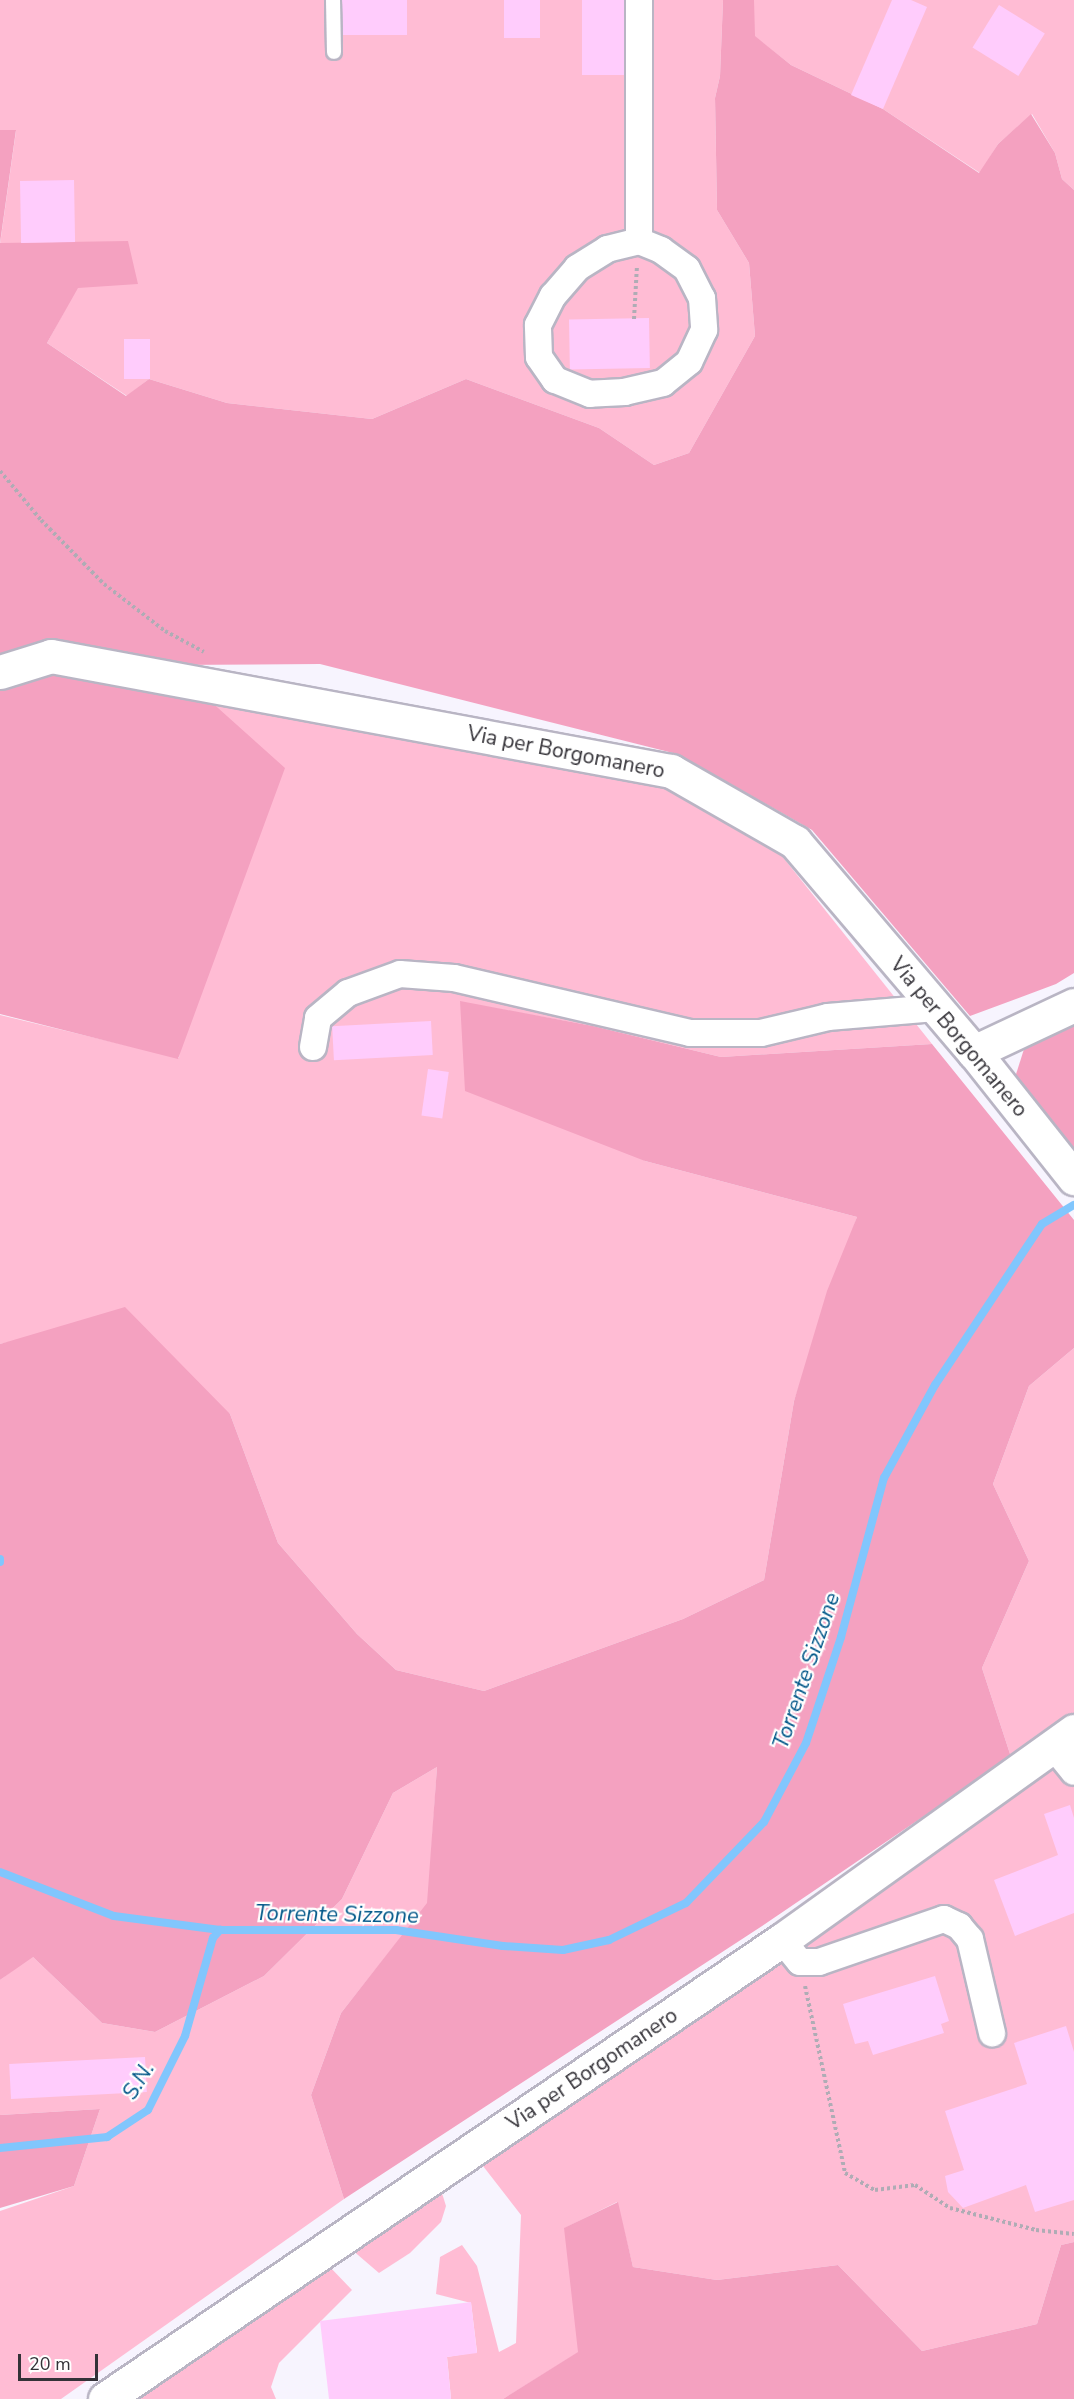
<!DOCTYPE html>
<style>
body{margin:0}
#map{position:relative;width:1074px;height:2399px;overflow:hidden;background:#f7f4fe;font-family:"Nunito Sans",sans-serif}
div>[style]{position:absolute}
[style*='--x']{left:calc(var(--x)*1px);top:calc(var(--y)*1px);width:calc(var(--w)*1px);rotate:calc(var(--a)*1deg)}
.green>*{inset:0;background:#ffbcd4}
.forest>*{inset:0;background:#f4a1c0}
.stream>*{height:8px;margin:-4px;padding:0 4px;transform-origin:4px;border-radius:4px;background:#81c6fd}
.building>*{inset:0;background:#ffccfc;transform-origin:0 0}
.path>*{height:4px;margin-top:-2px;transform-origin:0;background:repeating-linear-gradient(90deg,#afacb5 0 3px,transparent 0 6px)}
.roads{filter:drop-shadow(2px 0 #b9b5c4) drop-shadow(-2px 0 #b9b5c4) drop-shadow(0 2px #b9b5c4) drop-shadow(0 -2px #b9b5c4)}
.service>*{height:14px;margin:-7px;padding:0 7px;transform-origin:7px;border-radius:7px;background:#fff}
.minor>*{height:26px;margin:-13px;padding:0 13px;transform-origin:13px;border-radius:13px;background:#fff}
.tertiary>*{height:33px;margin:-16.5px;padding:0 16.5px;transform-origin:16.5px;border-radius:16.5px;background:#fff}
.secondary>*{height:33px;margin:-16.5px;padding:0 16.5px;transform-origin:16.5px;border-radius:16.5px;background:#fff}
span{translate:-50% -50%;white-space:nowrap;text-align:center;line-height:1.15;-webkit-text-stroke:4.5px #fff;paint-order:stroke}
.street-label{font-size:21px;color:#343238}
.water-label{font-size:22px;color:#005688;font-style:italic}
.scale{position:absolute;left:18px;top:2354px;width:80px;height:27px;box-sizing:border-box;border:3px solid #343238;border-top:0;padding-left:8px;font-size:18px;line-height:21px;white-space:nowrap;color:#343238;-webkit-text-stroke:4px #fff;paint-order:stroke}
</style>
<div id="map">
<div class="green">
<div style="clip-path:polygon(0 0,723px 0,720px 76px,715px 98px,717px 210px,749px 263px,755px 336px,689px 453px,654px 465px,599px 428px,466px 379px,372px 419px,227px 403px,149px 379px,127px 396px,47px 343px,77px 288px,0 244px,16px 131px,0 130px)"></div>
<div style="clip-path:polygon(754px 0,1074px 0,1074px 190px,1062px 179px,1055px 153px,1032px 114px,998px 144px,980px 173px,883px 109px,791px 65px,754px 36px)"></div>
<div style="clip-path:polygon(207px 699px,613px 766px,691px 793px,782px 856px,932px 1044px,721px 1057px,593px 1026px,460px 1002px,645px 1161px,857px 1217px,794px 1401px,764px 1580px,683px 1619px,484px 1691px,396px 1670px,357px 1634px,278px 1543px,230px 1414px,53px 1332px,0 1344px,0 1015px,179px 1058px)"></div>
<div style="clip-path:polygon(1074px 1348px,1074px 1714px,1011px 1757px,982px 1668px,1029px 1561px,993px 1484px,1029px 1386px)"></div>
<div style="clip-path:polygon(1074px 1751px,1074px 2242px,1061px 2245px,1037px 2324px,922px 2351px,838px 2265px,717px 2280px,633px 2267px,617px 2202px,565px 2228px,579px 2352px,503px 2399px,451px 2399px,447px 2357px,477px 2352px,471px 2303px,436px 2294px,440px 2257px,462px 2245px,477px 2266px,499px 2352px,516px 2343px,521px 2215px,476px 2157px)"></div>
<div style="clip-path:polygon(437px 1767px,428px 1903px,341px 2013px,311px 2095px,344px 2199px,61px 2399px,0 2399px,0 2211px,74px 2186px,100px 2109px,0 2115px,0 1980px,32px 1956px,102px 2023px,155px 2032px,264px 1976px,342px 1899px,393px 1793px)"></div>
<div style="clip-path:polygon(440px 2187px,446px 2206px,441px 2222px,410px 2253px,379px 2273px,351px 2249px)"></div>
<div style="clip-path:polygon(328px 2265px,352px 2290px,279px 2363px,271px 2387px,276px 2399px,132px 2399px)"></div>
</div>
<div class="forest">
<div style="clip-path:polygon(723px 0,754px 0,755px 36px,791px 65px,883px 109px,979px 173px,998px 144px,1031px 114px,1055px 153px,1062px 179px,1074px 190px,1074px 973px,1056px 984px,970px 1016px,812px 830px,677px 754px,320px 664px,170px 665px,285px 768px,178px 1059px,0 1014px,0 130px,16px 130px,0 243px,128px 241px,138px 284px,78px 288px,47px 343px,126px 396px,149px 379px,227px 403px,372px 419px,466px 379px,599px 428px,654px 465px,689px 453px,755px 336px,749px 263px,717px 210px,715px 98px,720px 76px)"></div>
<div style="clip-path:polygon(460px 1001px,593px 1026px,721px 1057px,932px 1044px,1074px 1220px,1074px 1348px,1029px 1386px,993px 1484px,1029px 1561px,982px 1668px,1011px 1757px,765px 1924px,344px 2199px,311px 2095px,341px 2013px,427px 1903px,437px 1767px,393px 1793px,342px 1899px,264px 1976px,155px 2032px,102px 2023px,33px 1957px,0 1980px,0 1344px,125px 1307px,230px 1414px,278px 1543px,357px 1634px,396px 1670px,484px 1691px,683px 1619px,764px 1580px,794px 1401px,827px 1291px,857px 1217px,645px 1161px,465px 1091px)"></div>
<div style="clip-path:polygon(1074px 1022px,1074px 1168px,1009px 1096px,1025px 1046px)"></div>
<div style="clip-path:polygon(100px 2109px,74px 2186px,0 2208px,0 2115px)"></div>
<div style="clip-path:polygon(618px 2202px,633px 2267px,717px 2280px,838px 2265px,922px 2351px,1037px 2324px,1061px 2245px,1074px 2242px,1074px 2399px,503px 2399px,578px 2352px,564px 2228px)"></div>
</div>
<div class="stream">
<div style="--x:0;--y:1559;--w:3;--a:90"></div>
<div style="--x:0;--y:1872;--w:122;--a:21.1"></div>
<div style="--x:114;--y:1916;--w:107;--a:7.5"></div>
<div style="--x:220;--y:1930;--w:176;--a:0"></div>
<div style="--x:396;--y:1930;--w:108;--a:8.5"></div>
<div style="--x:503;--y:1946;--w:60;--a:3.8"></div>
<div style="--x:563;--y:1950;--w:47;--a:-12.3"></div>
<div style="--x:609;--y:1940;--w:85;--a:-25.7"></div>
<div style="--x:686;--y:1903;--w:112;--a:-46.1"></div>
<div style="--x:764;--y:1822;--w:89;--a:-62"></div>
<div style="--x:806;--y:1743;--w:112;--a:-71.7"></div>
<div style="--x:841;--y:1637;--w:165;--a:-74.9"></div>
<div style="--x:884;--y:1478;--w:106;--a:-61.3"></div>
<div style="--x:935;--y:1385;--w:193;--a:-56.4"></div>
<div style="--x:1042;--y:1224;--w:37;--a:-31"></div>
<div style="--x:0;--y:2148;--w:108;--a:-5.9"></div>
<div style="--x:107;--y:2137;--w:49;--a:-33.4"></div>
<div style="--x:148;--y:2110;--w:83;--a:-63.4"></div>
<div style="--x:185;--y:2036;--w:102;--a:-74.1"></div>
<div style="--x:213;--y:1938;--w:11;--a:-49"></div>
</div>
<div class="building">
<div style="left:342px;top:0;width:65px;height:35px"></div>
<div style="left:504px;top:0;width:36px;height:38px"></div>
<div style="left:582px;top:0;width:42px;height:75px"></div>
<div style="clip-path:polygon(892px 0,911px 0,927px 7px,883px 109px,851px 95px)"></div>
<div style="left:999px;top:5px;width:54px;height:50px;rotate:32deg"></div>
<div style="left:74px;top:180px;width:62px;height:54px;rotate:89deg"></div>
<div style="left:649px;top:318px;width:50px;height:80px;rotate:89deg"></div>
<div style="left:124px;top:339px;width:26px;height:40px"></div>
<div style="left:431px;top:1021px;width:34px;height:99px;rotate:87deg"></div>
<div style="left:428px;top:1069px;width:21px;height:47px;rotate:8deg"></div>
<div style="clip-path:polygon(1070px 1805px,1074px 1818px,1074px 1913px,1015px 1936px,994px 1880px,1058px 1855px,1044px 1814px)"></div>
<div style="clip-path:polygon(935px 1976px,949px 2021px,941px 2024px,944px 2033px,873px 2055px,868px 2041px,855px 2044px,843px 2004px)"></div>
<div style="clip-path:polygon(1066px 2026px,1074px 2052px,1074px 2200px,1035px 2212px,1026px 2185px,963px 2208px,948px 2192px,945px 2176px,964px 2170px,945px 2111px,1027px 2084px,1014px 2043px)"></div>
<div style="left:145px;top:2057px;width:35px;height:136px;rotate:87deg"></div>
<div style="clip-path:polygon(471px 2302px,477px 2353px,447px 2357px,451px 2399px,329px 2399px,320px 2321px)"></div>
</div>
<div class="path">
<div style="--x:634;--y:319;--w:53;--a:-86.8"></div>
<div style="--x:0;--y:471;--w:64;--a:50.1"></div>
<div style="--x:41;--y:520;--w:90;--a:45.5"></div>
<div style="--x:104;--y:584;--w:77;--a:37.6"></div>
<div style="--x:165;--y:631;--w:44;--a:28.3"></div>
<div style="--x:805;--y:1986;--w:191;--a:77.9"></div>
<div style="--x:845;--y:2173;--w:34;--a:30"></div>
<div style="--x:875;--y:2190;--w:40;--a:-7.1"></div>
<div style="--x:915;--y:2185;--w:42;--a:33.3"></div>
<div style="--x:950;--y:2208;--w:89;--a:14.3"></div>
<div style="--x:1036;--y:2230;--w:38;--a:6"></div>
</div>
<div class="roads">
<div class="service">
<div style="--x:333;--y:0;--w:52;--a:88.9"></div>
</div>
<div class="minor">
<div style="--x:639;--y:241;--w:24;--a:22"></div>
<div style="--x:661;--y:250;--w:32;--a:36"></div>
<div style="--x:687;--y:269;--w:33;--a:63"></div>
<div style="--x:702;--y:298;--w:32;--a:86"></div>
<div style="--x:704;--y:330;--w:35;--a:115"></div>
<div style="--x:689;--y:362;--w:33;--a:141"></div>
<div style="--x:663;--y:383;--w:39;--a:167"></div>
<div style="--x:625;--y:392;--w:35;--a:177"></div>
<div style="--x:590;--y:394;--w:38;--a:-158"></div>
<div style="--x:555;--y:380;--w:28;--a:-125"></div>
<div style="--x:539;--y:357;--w:32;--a:-92"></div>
<div style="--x:538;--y:325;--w:33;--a:-63"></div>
<div style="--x:553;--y:296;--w:37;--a:-49"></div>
<div style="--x:577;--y:268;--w:36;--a:-32"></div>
<div style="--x:607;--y:249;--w:33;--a:-14"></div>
<div style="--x:639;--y:241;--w:241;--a:-90"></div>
<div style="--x:313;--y:1047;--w:29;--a:-80"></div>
<div style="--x:318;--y:1018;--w:39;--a:-40"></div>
<div style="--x:348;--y:993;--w:55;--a:-20.1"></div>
<div style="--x:400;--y:974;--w:54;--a:4.2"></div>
<div style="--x:454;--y:978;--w:242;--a:13.1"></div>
<div style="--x:690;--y:1033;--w:71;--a:0"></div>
<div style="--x:761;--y:1033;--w:69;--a:-13.4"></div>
<div style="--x:828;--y:1017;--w:108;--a:-4.8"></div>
<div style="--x:1053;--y:1746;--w:33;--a:51"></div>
<div style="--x:782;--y:1940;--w:28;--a:51"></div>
<div style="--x:800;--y:1962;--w:19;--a:0"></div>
<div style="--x:819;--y:1962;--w:132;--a:-19"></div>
<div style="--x:944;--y:1919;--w:17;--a:25"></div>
<div style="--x:959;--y:1926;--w:17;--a:50"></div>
<div style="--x:970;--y:1939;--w:97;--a:76.8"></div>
</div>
<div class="tertiary">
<div style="--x:974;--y:1052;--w:110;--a:-25.2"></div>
</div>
<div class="secondary">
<div style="--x:0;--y:672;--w:53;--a:-17.4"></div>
<div style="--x:51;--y:656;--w:631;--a:10.51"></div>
<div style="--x:671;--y:771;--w:143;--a:29.8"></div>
<div style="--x:795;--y:842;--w:276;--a:49.6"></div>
<div style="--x:974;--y:1052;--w:161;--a:51.6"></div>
<div style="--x:105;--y:2399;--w:818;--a:-34.14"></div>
<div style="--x:782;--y:1940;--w:359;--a:-35.6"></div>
</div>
</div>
<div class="street-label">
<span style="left:566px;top:752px;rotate:11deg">Via per Borgomanero</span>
<span style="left:959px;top:1037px;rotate:50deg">Via per Borgomanero</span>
<span style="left:592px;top:2069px;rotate:-34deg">Via per Borgomanero</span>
</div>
<div class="water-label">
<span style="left:807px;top:1671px;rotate:-71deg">Torrente Sizzone</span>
<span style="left:337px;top:1915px;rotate:1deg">Torrente Sizzone</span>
<span style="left:139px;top:2081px;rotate:-58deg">S.N.</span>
</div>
<div class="scale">20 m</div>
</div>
